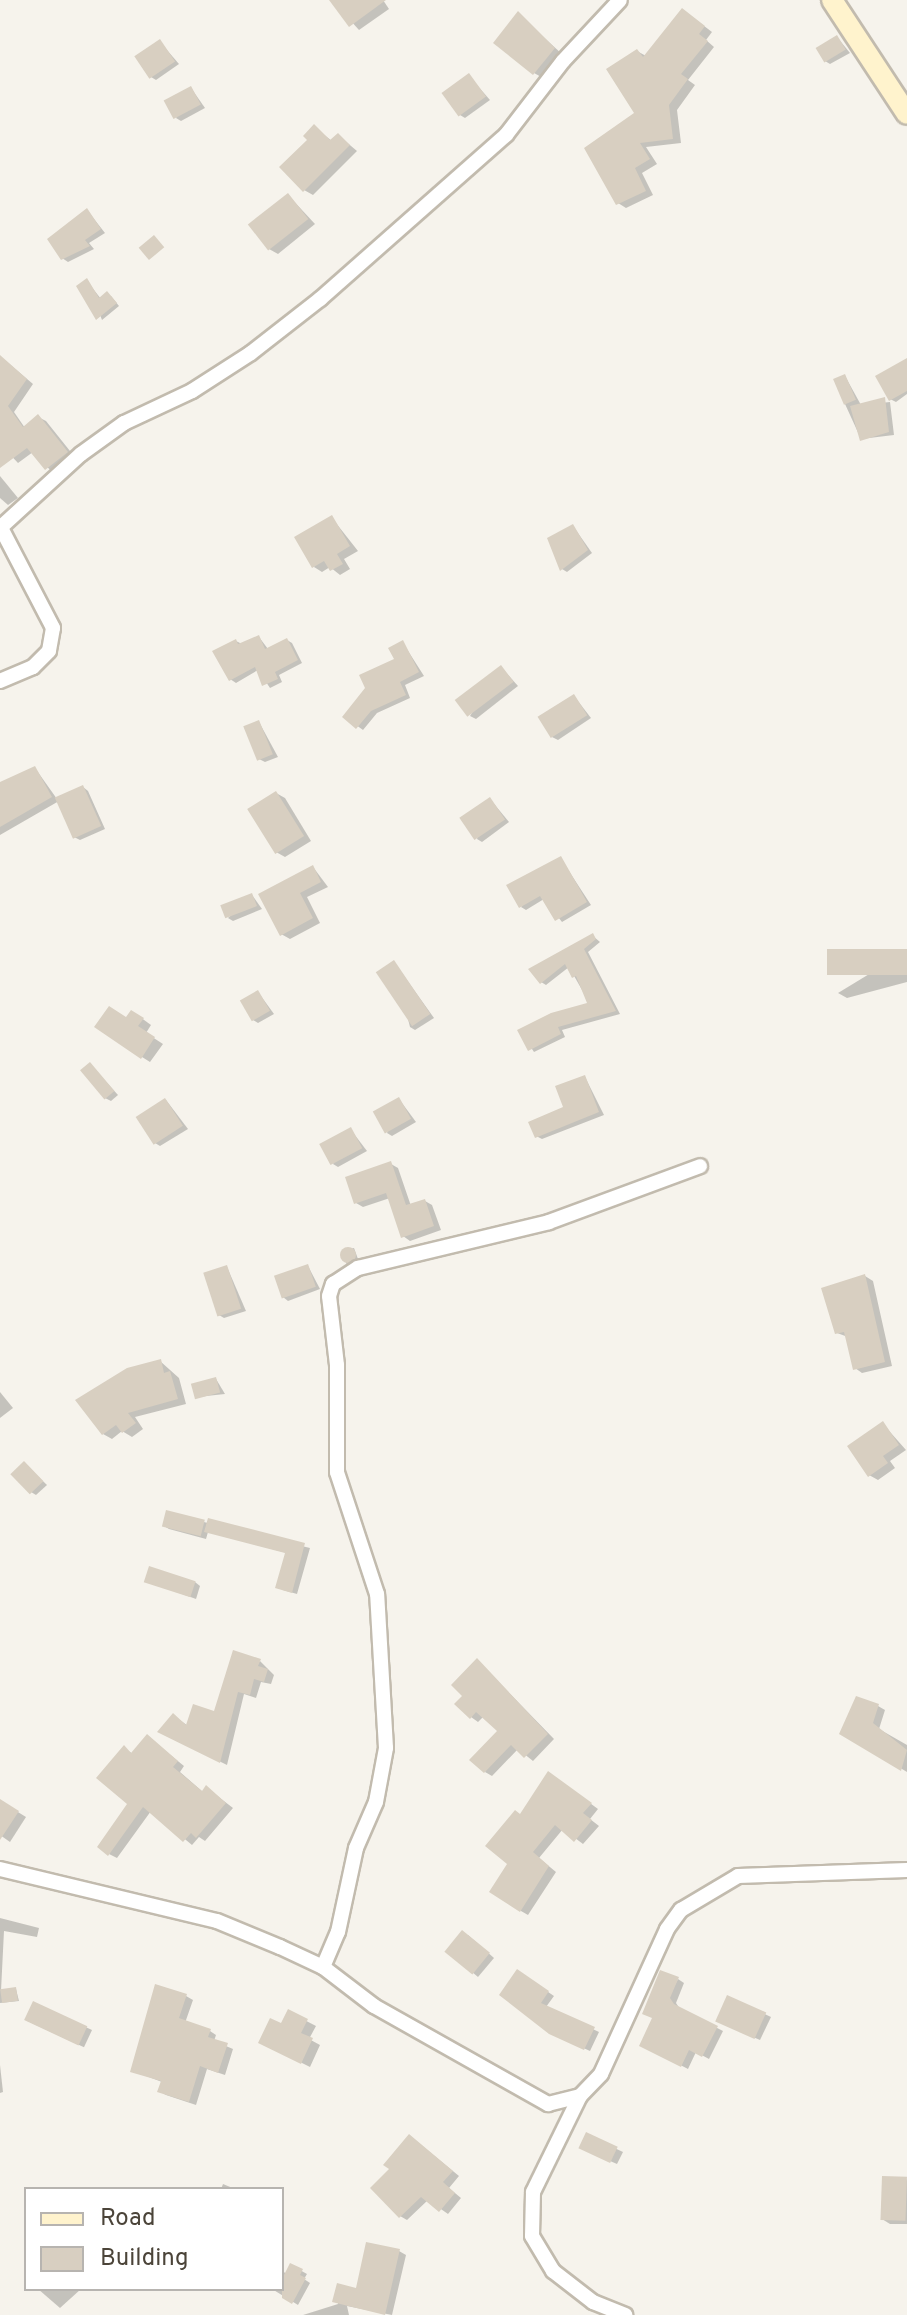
<!DOCTYPE html>
<style>
body{margin:0}
#map{position:relative;width:907px;height:2315px;overflow:hidden;background:#f6f3ec;font-family:Overpass,sans-serif}
div>[style]{position:absolute}
[style*='--x']{left:calc(var(--x)*1px);top:calc(var(--y)*1px);width:calc(var(--w)*1px);rotate:calc(var(--a)*1deg)}
.shadow>*{inset:0;background:#0003;transform-origin:0 0}
.building>*{inset:0;background:#d8cfc1;transform-origin:0 0}
.round{border-radius:50%}
.roads{filter:drop-shadow(2px 0 #c2bbae) drop-shadow(-2px 0 #c2bbae) drop-shadow(0 2px #c2bbae) drop-shadow(0 -2px #c2bbae)}
.street>*{height:14px;margin:-7px;padding:0 7px;transform-origin:7px;border-radius:7px;background:#fff}
.secondary>*{height:20px;margin:-10px;padding:0 10px;transform-origin:10px;border-radius:10px;background:#fff3cd}
span{translate:-50% -50%;white-space:nowrap;text-align:center;line-height:1.15;-webkit-text-stroke:8px #fff;paint-order:stroke}
.legend{position:absolute;left:24px;top:2187px;width:260px;height:104px;box-sizing:border-box;background:#fff;border:2px solid #b7b4b0;margin:0;padding:10px 14px;list-style:none;font-size:24px;color:#4b4439}
.legend li{display:flex;align-items:center;gap:16px;height:40px}
.legend b{width:40px;border:2px solid #b7b4b0}
</style>
<div id="map">
<div class="shadow">
<div style="clip-path:polygon(332px 0,383px 0,389px 9px,359px 30px)"></div>
<div style="clip-path:polygon(683px 10px,712px 32px,706px 40px,714px 47px,688px 80px,695px 85px,677px 110px,681px 143px,646px 147px,657px 164px,642px 173px,653px 195px,626px 208px,618px 203px,637px 114px,637px 51px,646px 56px)"></div>
<div style="clip-path:polygon(518px 14px,562px 54px,543px 78px,534px 73px)"></div>
<div style="clip-path:polygon(837px 37px,850px 53px,830px 64px,825px 61px)"></div>
<div style="clip-path:polygon(160px 42px,179px 64px,156px 80px,151px 77px)"></div>
<div style="clip-path:polygon(469px 76px,490px 100px,465px 118px,460px 115px)"></div>
<div style="clip-path:polygon(191px 88px,205px 108px,181px 121px,176px 118px)"></div>
<div style="clip-path:polygon(314px 127px,332px 141px,338px 135px,357px 151px,313px 195px,304px 190px)"></div>
<div style="clip-path:polygon(288px 195px,315px 224px,278px 254px,269px 249px)"></div>
<div style="clip-path:polygon(87px 210px,105px 233px,89px 243px,94px 249px,68px 262px,62px 258px)"></div>
<div style="clip-path:polygon(87px 281px,101px 299px,111px 296px,119px 306px,102px 320px)"></div>
<div style="clip-path:polygon(7px 362px,33px 384px,14px 412px,25px 428px,38px 417px,46px 421px,74px 456px,53px 473px,33px 452px,18px 463px,0 444px)"></div>
<div style="clip-path:polygon(907px 364px,907px 394px,896px 402px,890px 399px)"></div>
<div style="clip-path:polygon(845px 376px,861px 405px,890px 402px,894px 435px,861px 439px,845px 404px)"></div>
<div style="clip-path:polygon(0 476px,18px 498px,8px 505px,0 498px)"></div>
<div style="clip-path:polygon(332px 518px,358px 551px,344px 559px,350px 569px,340px 575px,330px 567px,322px 572px,314px 567px)"></div>
<div style="clip-path:polygon(573px 526px,592px 553px,567px 572px,562px 569px)"></div>
<div style="clip-path:polygon(259px 637px,268px 649px,287px 640px,292px 643px,302px 663px,279px 675px,282px 682px,270px 688px,258px 670px,236px 683px,230px 679px,236px 641px,242px 644px)"></div>
<div style="clip-path:polygon(403px 643px,424px 676px,405px 685px,410px 698px,377px 713px,363px 730px,345px 717px,396px 660px)"></div>
<div style="clip-path:polygon(501px 667px,518px 686px,476px 719px,470px 716px)"></div>
<div style="clip-path:polygon(574px 696px,591px 718px,558px 740px,552px 737px)"></div>
<div style="clip-path:polygon(259px 722px,278px 757px,265px 762px,259px 759px)"></div>
<div style="clip-path:polygon(35px 768px,57px 799px,83px 787px,88px 791px,105px 829px,80px 840px,74px 837px,59px 801px,0 835px,0 786px)"></div>
<div style="clip-path:polygon(276px 793px,285px 798px,311px 841px,285px 857px,276px 852px)"></div>
<div style="clip-path:polygon(490px 799px,509px 822px,482px 842px,477px 839px)"></div>
<div style="clip-path:polygon(561px 859px,591px 905px,562px 922px,544px 899px,526px 910px,521px 907px)"></div>
<div style="clip-path:polygon(313px 867px,328px 887px,307px 897px,320px 923px,290px 939px,281px 934px,260px 895px)"></div>
<div style="clip-path:polygon(252px 895px,262px 909px,233px 921px,228px 918px)"></div>
<div style="clip-path:polygon(593px 936px,600px 942px,588px 952px,620px 1014px,562px 1030px,565px 1037px,534px 1052px,520px 1031px,590px 1004px,569px 967px,546px 985px,541px 982px)"></div>
<div style="clip-path:polygon(907px 951px,907px 982px,847px 998px,838px 993px)"></div>
<div style="clip-path:polygon(394px 962px,434px 1018px,415px 1030px,410px 1027px)"></div>
<div style="clip-path:polygon(258px 992px,274px 1014px,258px 1023px,253px 1020px)"></div>
<div style="clip-path:polygon(140px 1017px,151px 1025px,146px 1033px,163px 1044px,150px 1062px,142px 1057px,126px 1019px)"></div>
<div style="clip-path:polygon(90px 1064px,118px 1095px,111px 1101px,105px 1098px)"></div>
<div style="clip-path:polygon(585px 1077px,604px 1115px,542px 1139px,536px 1136px,565px 1108px)"></div>
<div style="clip-path:polygon(399px 1099px,416px 1122px,392px 1136px,387px 1133px)"></div>
<div style="clip-path:polygon(166px 1100px,188px 1129px,160px 1146px,155px 1143px)"></div>
<div style="clip-path:polygon(351px 1130px,367px 1151px,338px 1167px,333px 1164px)"></div>
<div style="clip-path:polygon(391px 1164px,398px 1168px,411px 1206px,425px 1201px,432px 1205px,441px 1230px,410px 1241px,403px 1236px,390px 1198px,363px 1207px,356px 1203px)"></div>
<div style="clip-path:polygon(354px 1248px,358px 1259px,347px 1265px,341px 1251px)"></div>
<div style="clip-path:polygon(308px 1266px,320px 1289px,288px 1301px,283px 1297px)"></div>
<div style="clip-path:polygon(227px 1267px,246px 1311px,224px 1318px,219px 1315px)"></div>
<div style="clip-path:polygon(865px 1276px,873px 1281px,892px 1366px,862px 1373px,855px 1368px,848px 1337px,837px 1333px)"></div>
<div style="clip-path:polygon(160px 1361px,179px 1378px,186px 1404px,135px 1417px,143px 1429px,132px 1437px,122px 1431px,112px 1439px,103px 1434px)"></div>
<div style="clip-path:polygon(216px 1379px,225px 1394px,197px 1397px)"></div>
<div style="clip-path:polygon(0 1392px,13px 1408px,0 1418px)"></div>
<div style="clip-path:polygon(883px 1424px,906px 1450px,890px 1461px,895px 1468px,878px 1480px,869px 1475px)"></div>
<div style="clip-path:polygon(24px 1463px,47px 1485px,36px 1495px,31px 1492px)"></div>
<div style="clip-path:polygon(167px 1513px,310px 1548px,297px 1594px,283px 1590px,287px 1553px,208px 1532px,206px 1539px,169px 1529px,164px 1526px)"></div>
<div style="clip-path:polygon(146px 1581px,195px 1582px,200px 1586px,196px 1599px)"></div>
<div style="clip-path:polygon(477px 1660px,554px 1739px,533px 1761px,518px 1749px,492px 1776px,485px 1772px,499px 1731px,484px 1716px,478px 1722px,471px 1717px)"></div>
<div style="clip-path:polygon(260px 1661px,274px 1675px,271px 1684px,261px 1682px,256px 1698px,244px 1694px,227px 1765px,166px 1735px,180px 1720px,188px 1726px,216px 1714px)"></div>
<div style="clip-path:polygon(878px 1706px,885px 1710px,879px 1729px,907px 1745px,907px 1772px,842px 1733px)"></div>
<div style="clip-path:polygon(147px 1736px,184px 1766px,180px 1772px,203px 1792px,207px 1788px,233px 1808px,205px 1841px,199px 1837px,192px 1845px,151px 1811px,117px 1858px,109px 1854px,130px 1804px,124px 1748px,133px 1754px)"></div>
<div style="clip-path:polygon(556px 1778px,598px 1809px,590px 1819px,599px 1826px,583px 1844px,563px 1829px,539px 1858px,556px 1872px,528px 1915px,521px 1911px,510px 1864px,521px 1816px)"></div>
<div style="clip-path:polygon(0 1801px,26px 1817px,10px 1842px,0 1835px)"></div>
<div style="clip-path:polygon(0 1918px,39px 1928px,37px 1937px,4px 1931px,1px 1991px,16px 1989px,19px 2001px,0 2003px)"></div>
<div style="clip-path:polygon(468px 1935px,494px 1958px,478px 1977px,447px 1951px)"></div>
<div style="clip-path:polygon(523px 1975px,554px 1996px,546px 2007px,599px 2032px,590px 2051px,557px 2036px)"></div>
<div style="clip-path:polygon(678px 1979px,684px 1983px,676px 2003px,680px 2009px,723px 2031px,709px 2059px,696px 2052px,688px 2069px,642px 2045px)"></div>
<div style="clip-path:polygon(186px 1996px,193px 2000px,185px 2023px,210px 2031px,216px 2035px,214px 2041px,233px 2049px,225px 2075px,207px 2069px,196px 2105px,166px 2095px,159px 2091px,162px 2082px,133px 2071px)"></div>
<div style="clip-path:polygon(728px 1997px,771px 2017px,760px 2040px,723px 2024px)"></div>
<div style="left:34px;top:2003px;width:64px;height:19px;rotate:25deg"></div>
<div style="clip-path:polygon(289px 2012px,316px 2026px,309px 2039px,320px 2045px,310px 2067px,270px 2047px)"></div>
<div style="clip-path:polygon(0 2065px,3px 2092px,0 2093px)"></div>
<div style="clip-path:polygon(587px 2135px,623px 2152px,617px 2164px,587px 2151px)"></div>
<div style="clip-path:polygon(410px 2136px,459px 2176px,449px 2188px,461px 2198px,448px 2214px,428px 2200px,407px 2220px,400px 2216px,392px 2169px)"></div>
<div style="clip-path:polygon(907px 2179px,907px 2224px,890px 2224px,882px 2219px)"></div>
<div style="clip-path:polygon(223px 2184px,235px 2189px,221px 2189px)"></div>
<div style="clip-path:polygon(399px 2251px,406px 2255px,392px 2315px,347px 2306px,349px 2315px,303px 2315px,338px 2304px,339px 2286px,357px 2291px)"></div>
<div style="clip-path:polygon(291px 2265px,307px 2274px,304px 2279px,310px 2283px,298px 2305px,272px 2289px,282px 2289px,282px 2271px,287px 2274px)"></div>
<div style="clip-path:polygon(38px 2289px,81px 2289px,60px 2308px)"></div>
</div>
<div class="building">
<div style="clip-path:polygon(329px 0,386px 0,349px 27px)"></div>
<div style="clip-path:polygon(682px 8px,705px 26px,699px 34px,708px 41px,681px 74px,688px 79px,669px 105px,673px 139px,640px 143px,650px 159px,635px 168px,646px 191px,616px 205px,584px 148px,634px 113px,606px 69px,637px 49px,643px 57px)"></div>
<div style="clip-path:polygon(518px 11px,555px 48px,533px 75px,493px 43px)"></div>
<div style="left:837px;top:35px;width:17px;height:25px;rotate:59deg"></div>
<div style="left:160px;top:39px;width:27px;height:31px;rotate:56deg"></div>
<div style="left:469px;top:73px;width:29px;height:34px;rotate:54deg"></div>
<div style="left:191px;top:86px;width:21px;height:31px;rotate:62deg"></div>
<div style="clip-path:polygon(314px 124px,330px 140px,338px 133px,350px 145px,303px 192px,279px 167px,307px 140px,303px 136px)"></div>
<div style="left:288px;top:193px;width:33px;height:51px;rotate:52deg"></div>
<div style="clip-path:polygon(87px 208px,101px 229px,85px 240px,90px 246px,61px 260px,47px 239px)"></div>
<div style="left:154px;top:235px;width:16px;height:20px;rotate:50deg"></div>
<div style="clip-path:polygon(87px 278px,99px 298px,107px 291px,117px 303px,96px 320px,76px 286px)"></div>
<div style="clip-path:polygon(0 355px,27px 379px,8px 406px,23px 427px,38px 414px,68px 452px,45px 470px,27px 448px,0 468px)"></div>
<div style="clip-path:polygon(907px 358px,907px 391px,889px 401px,875px 376px)"></div>
<div style="left:845px;top:374px;width:28px;height:13px;rotate:67deg"></div>
<div style="clip-path:polygon(885px 397px,889px 432px,860px 441px,850px 406px)"></div>
<div style="clip-path:polygon(332px 515px,350px 546px,337px 554px,343px 564px,330px 571px,324px 561px,312px 568px,294px 537px)"></div>
<div style="clip-path:polygon(573px 524px,588px 550px,560px 571px,547px 538px)"></div>
<div style="clip-path:polygon(259px 635px,265px 649px,287px 638px,298px 660px,275px 672px,278px 679px,262px 686px,255px 667px,229px 681px,212px 651px,236px 639px,238px 644px)"></div>
<div style="clip-path:polygon(403px 640px,419px 672px,400px 682px,406px 695px,371px 711px,356px 729px,342px 717px,365px 688px,359px 675px,394px 659px,388px 648px)"></div>
<div style="left:501px;top:665px;width:21px;height:58px;rotate:53deg"></div>
<div style="left:574px;top:694px;width:25px;height:43px;rotate:58deg"></div>
<div style="left:259px;top:720px;width:37px;height:17px;rotate:68deg"></div>
<div style="clip-path:polygon(35px 766px,52px 797px,0 827px,0 782px)"></div>
<div style="left:83px;top:785px;width:45px;height:31px;rotate:66deg"></div>
<div style="left:276px;top:791px;width:53px;height:34px;rotate:58deg"></div>
<div style="left:490px;top:797px;width:27px;height:37px;rotate:56deg"></div>
<div style="clip-path:polygon(561px 856px,587px 902px,555px 921px,540px 896px,519px 908px,506px 885px)"></div>
<div style="clip-path:polygon(313px 865px,321px 882px,300px 893px,313px 918px,280px 936px,258px 894px)"></div>
<div style="left:252px;top:893px;width:14px;height:34px;rotate:69deg"></div>
<div style="clip-path:polygon(593px 933px,596px 939px,584px 949px,616px 1011px,558px 1027px,561px 1034px,528px 1051px,517px 1030px,551px 1013px,587px 1003px,576px 976px,572px 978px,565px 964px,540px 984px,528px 969px)"></div>
<div style="left:907px;top:949px;width:26px;height:80px;rotate:90deg"></div>
<div style="left:394px;top:960px;width:65px;height:22px;rotate:56deg"></div>
<div style="left:258px;top:990px;width:24px;height:21px;rotate:60deg"></div>
<div style="clip-path:polygon(109px 1006px,126px 1017px,131px 1010px,144px 1018px,138px 1026px,155px 1037px,141px 1059px,94px 1027px)"></div>
<div style="left:90px;top:1062px;width:38px;height:13px;rotate:50deg"></div>
<div style="clip-path:polygon(585px 1075px,599px 1112px,535px 1138px,528px 1122px,563px 1107px,555px 1086px)"></div>
<div style="left:399px;top:1097px;width:25px;height:30px;rotate:61deg"></div>
<div style="left:165px;top:1098px;width:33px;height:35px;rotate:57deg"></div>
<div style="left:351px;top:1127px;width:24px;height:36px;rotate:62deg"></div>
<div style="clip-path:polygon(391px 1161px,406px 1205px,425px 1199px,434px 1226px,401px 1238px,386px 1193px,354px 1204px,345px 1177px)"></div>
<div class="round" style="left:340px;top:1247px;width:16px;height:16px"></div>
<div style="left:308px;top:1264px;width:24px;height:36px;rotate:71deg"></div>
<div style="left:227px;top:1265px;width:46px;height:25px;rotate:72deg"></div>
<div style="clip-path:polygon(865px 1274px,885px 1362px,853px 1370px,844px 1332px,835px 1334px,821px 1288px)"></div>
<div style="clip-path:polygon(161px 1359px,164px 1373px,170px 1371px,178px 1399px,128px 1413px,136px 1423px,122px 1433px,116px 1425px,102px 1435px,75px 1400px,127px 1368px)"></div>
<div style="left:216px;top:1377px;width:16px;height:26px;rotate:75deg"></div>
<div style="clip-path:polygon(883px 1421px,899px 1445px,883px 1456px,888px 1463px,868px 1477px,847px 1446px)"></div>
<div style="left:24px;top:1461px;width:28px;height:19px;rotate:46deg"></div>
<div style="left:166px;top:1510px;width:40px;height:17px;rotate:14deg"></div>
<div style="clip-path:polygon(208px 1518px,305px 1543px,292px 1593px,275px 1588px,285px 1553px,204px 1532px)"></div>
<div style="left:149px;top:1566px;width:49px;height:17px;rotate:18deg"></div>
<div style="clip-path:polygon(233px 1650px,261px 1659px,258px 1666px,268px 1669px,264px 1682px,254px 1679px,250px 1695px,238px 1692px,220px 1763px,157px 1732px,173px 1713px,186px 1725px,193px 1704px,214px 1711px)"></div>
<div style="clip-path:polygon(477px 1658px,548px 1734px,524px 1758px,511px 1745px,484px 1773px,469px 1760px,497px 1731px,476px 1712px,470px 1719px,454px 1704px,462px 1696px,451px 1685px)"></div>
<div style="clip-path:polygon(856px 1696px,879px 1704px,873px 1723px,907px 1750px,901px 1771px,839px 1734px)"></div>
<div style="clip-path:polygon(147px 1734px,178px 1761px,173px 1767px,202px 1791px,206px 1785px,226px 1803px,196px 1838px,191px 1833px,183px 1842px,143px 1807px,108px 1856px,97px 1847px,127px 1804px,96px 1778px,124px 1745px,131px 1753px)"></div>
<div style="clip-path:polygon(548px 1771px,592px 1803px,583px 1813px,592px 1820px,574px 1842px,555px 1825px,533px 1852px,549px 1866px,520px 1912px,489px 1892px,507px 1864px,485px 1846px,515px 1810px,520px 1814px)"></div>
<div style="clip-path:polygon(0 1799px,19px 1811px,0 1840px)"></div>
<div style="left:462px;top:1930px;width:36px;height:28px;rotate:39deg"></div>
<div style="clip-path:polygon(517px 1969px,549px 1991px,541px 2003px,595px 2027px,584px 2050px,549px 2034px,499px 1995px)"></div>
<div style="clip-path:polygon(660px 1970px,679px 1977px,670px 1998px,674px 2004px,718px 2026px,702px 2057px,689px 2050px,681px 2067px,639px 2046px,652px 2018px,642px 2014px)"></div>
<div style="clip-path:polygon(155px 1984px,187px 1994px,179px 2018px,211px 2029px,208px 2037px,228px 2043px,218px 2073px,200px 2066px,189px 2102px,157px 2092px,161px 2081px,130px 2072px)"></div>
<div style="left:16px;top:1987px;width:14px;height:16px;rotate:82deg"></div>
<div style="left:727px;top:1995px;width:43px;height:29px;rotate:24deg"></div>
<div style="left:33px;top:2001px;width:60px;height:21px;rotate:25deg"></div>
<div style="clip-path:polygon(288px 2009px,308px 2019px,301px 2033px,313px 2038px,301px 2064px,258px 2043px,270px 2018px,281px 2023px)"></div>
<div style="left:586px;top:2132px;width:35px;height:18px;rotate:25deg"></div>
<div style="clip-path:polygon(409px 2134px,453px 2171px,443px 2182px,455px 2193px,439px 2212px,421px 2197px,399px 2218px,370px 2188px,389px 2169px,383px 2165px)"></div>
<div style="left:882px;top:2176px;width:25px;height:44px;rotate:2deg"></div>
<div style="clip-path:polygon(366px 2242px,400px 2249px,385px 2315px,332px 2302px,337px 2283px,356px 2288px)"></div>
<div style="clip-path:polygon(290px 2263px,303px 2269px,300px 2275px,306px 2278px,292px 2304px,282px 2298px,282px 2279px)"></div>
</div>
<div class="roads">
<div class="street">
<div style="--x:0;--y:526;--w:115;--a:62.5"></div>
<div style="--x:53;--y:628;--w:23;--a:100"></div>
<div style="--x:49;--y:651;--w:23;--a:135"></div>
<div style="--x:33;--y:667;--w:36;--a:157"></div>
<div style="--x:1;--y:527;--w:108;--a:-42.4"></div>
<div style="--x:81;--y:454;--w:53;--a:-35.8"></div>
<div style="--x:124;--y:423;--w:75;--a:-25.2"></div>
<div style="--x:192;--y:391;--w:70;--a:-32.8"></div>
<div style="--x:251;--y:353;--w:88;--a:-38"></div>
<div style="--x:320;--y:299;--w:248;--a:-41.4"></div>
<div style="--x:506;--y:135;--w:93;--a:-52.4"></div>
<div style="--x:563;--y:61;--w:83;--a:-46.9"></div>
<div style="--x:0;--y:1869;--w:223;--a:13.5"></div>
<div style="--x:217;--y:1921;--w:68;--a:22.4"></div>
<div style="--x:280;--y:1947;--w:47;--a:24.9"></div>
<div style="--x:323;--y:1967;--w:64;--a:37.4"></div>
<div style="--x:374;--y:2006;--w:200;--a:29.4"></div>
<div style="--x:548;--y:2104;--w:33;--a:-14"></div>
<div style="--x:580;--y:2096;--w:30;--a:-46"></div>
<div style="--x:601;--y:2074;--w:159;--a:-65.5"></div>
<div style="--x:667;--y:1929;--w:24;--a:-54"></div>
<div style="--x:681;--y:1910;--w:66;--a:-30.8"></div>
<div style="--x:738;--y:1876;--w:169;--a:-2"></div>
<div style="--x:323;--y:1967;--w:38;--a:-67"></div>
<div style="--x:338;--y:1932;--w:86;--a:-77.9"></div>
<div style="--x:356;--y:1848;--w:50;--a:-66.5"></div>
<div style="--x:376;--y:1802;--w:55;--a:-79.5"></div>
<div style="--x:386;--y:1748;--w:154;--a:-93.3"></div>
<div style="--x:377;--y:1594;--w:128;--a:-108.2"></div>
<div style="--x:337;--y:1472;--w:107;--a:-90"></div>
<div style="--x:337;--y:1365;--w:69;--a:-96.6"></div>
<div style="--x:329;--y:1296;--w:13;--a:-72"></div>
<div style="--x:333;--y:1284;--w:30;--a:-33"></div>
<div style="--x:358;--y:1268;--w:196;--a:-13.5"></div>
<div style="--x:549;--y:1222;--w:161;--a:-20.3"></div>
<div style="--x:580;--y:2096;--w:107;--a:116.1"></div>
<div style="--x:533;--y:2192;--w:44;--a:91.3"></div>
<div style="--x:532;--y:2236;--w:41;--a:59"></div>
<div style="--x:553;--y:2271;--w:51;--a:37.8"></div>
<div style="--x:593;--y:2302;--w:35;--a:22"></div>
</div>
<div class="secondary">
<div style="--x:832;--y:0;--w:136;--a:56.7"></div>
</div>
</div>
<ul class="legend">
<li><b style="height:10px;background:#fff3cd"></b>Road</li>
<li><b style="height:22px;background:#d8cfc1"></b>Building</li>
</ul>
</div>
